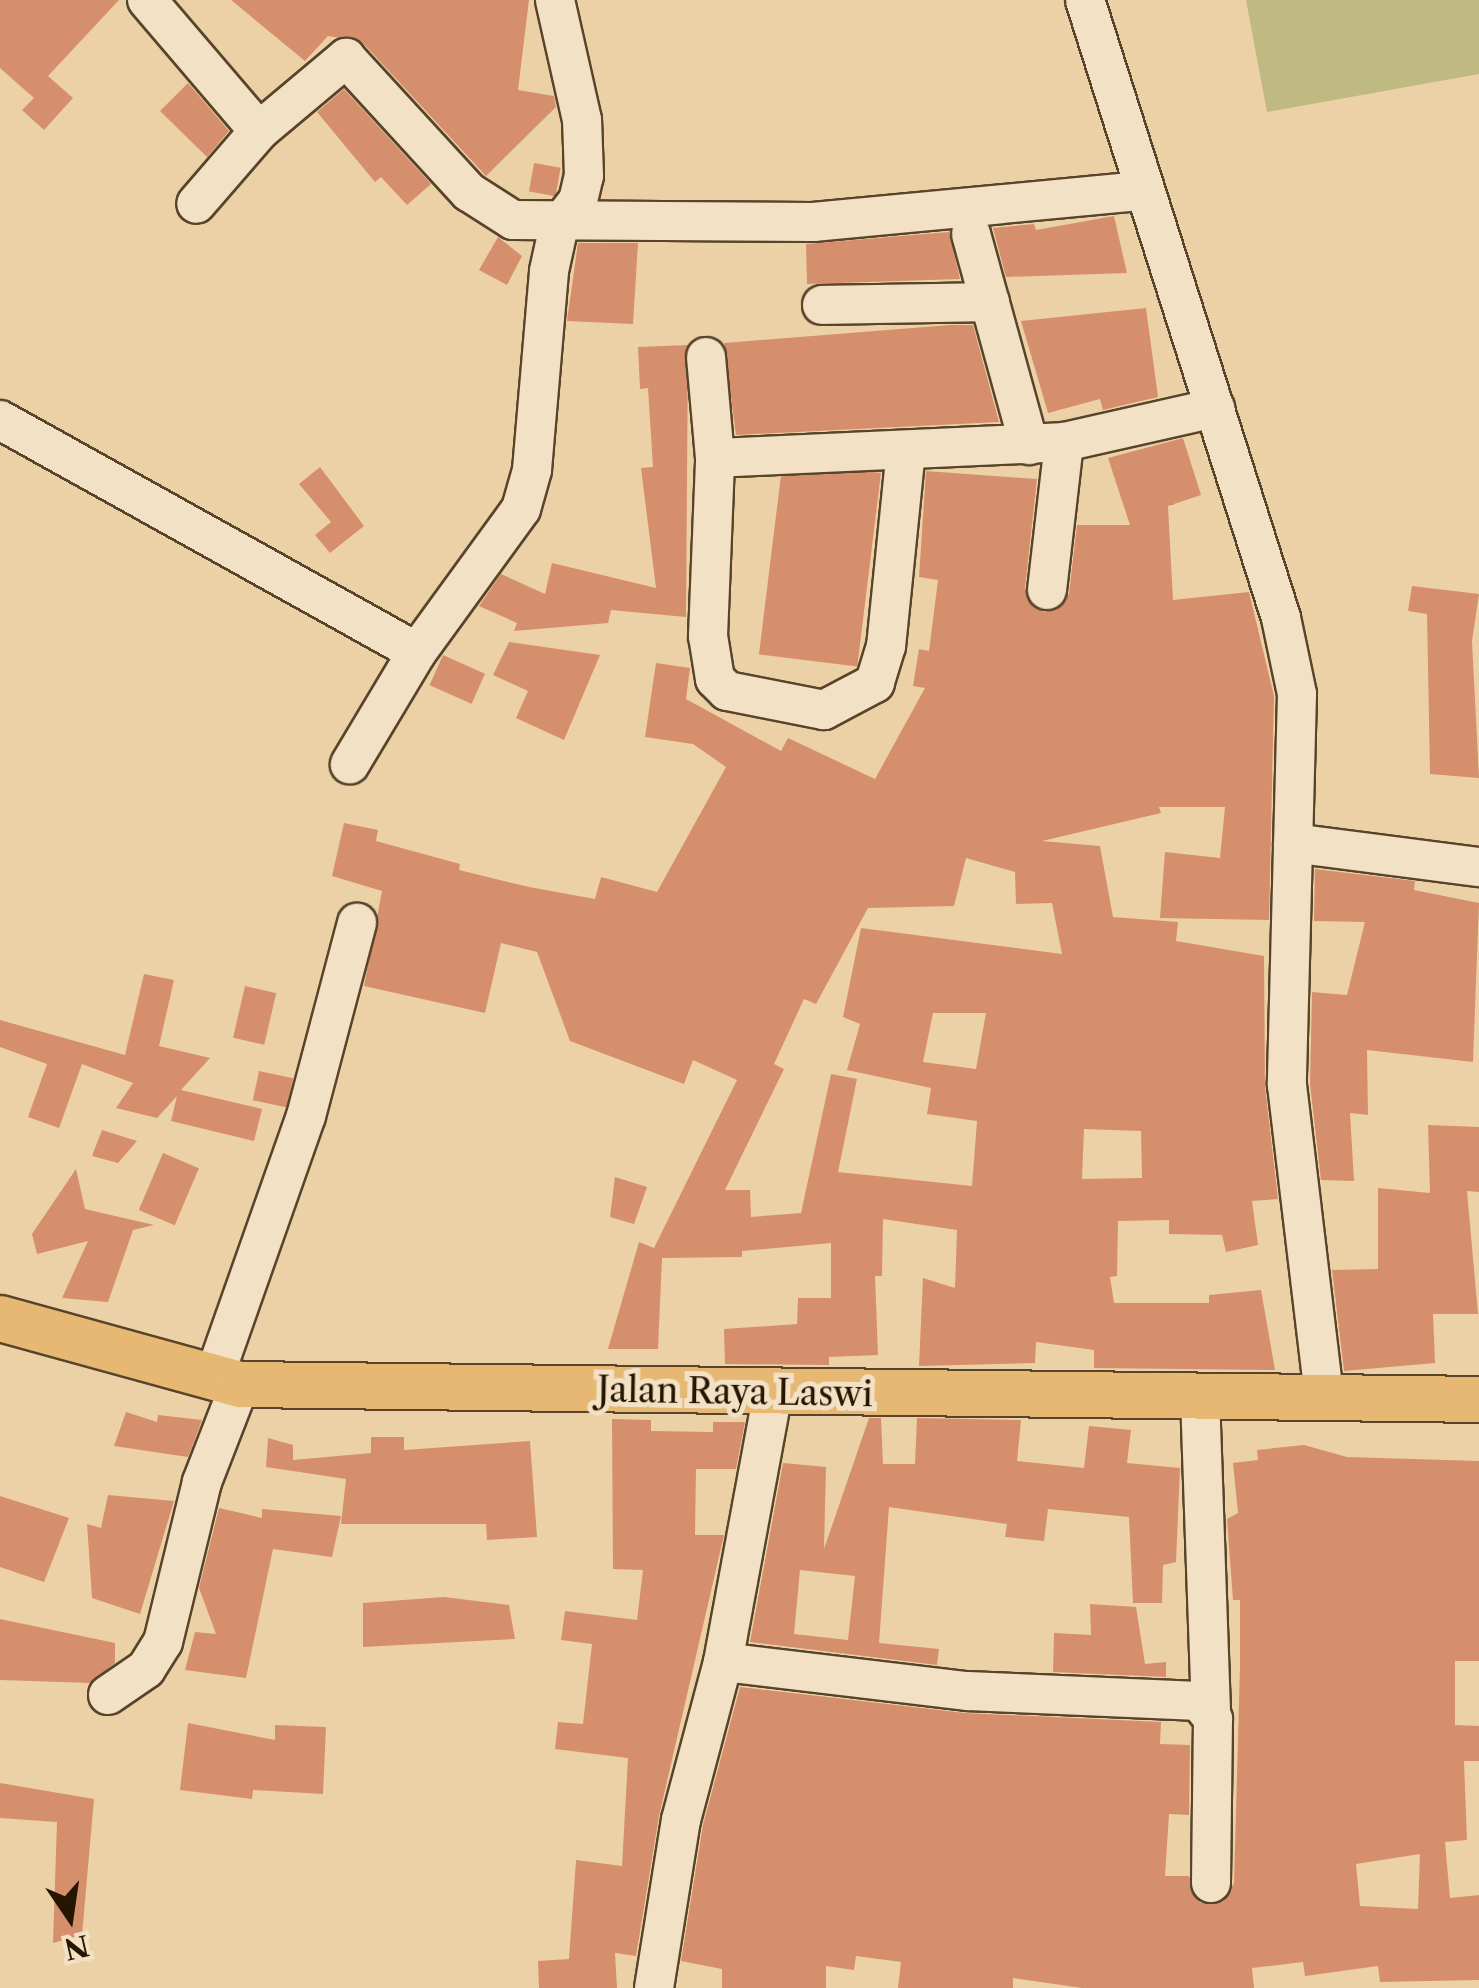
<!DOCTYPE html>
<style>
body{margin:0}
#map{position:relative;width:1479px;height:1988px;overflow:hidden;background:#edd1a6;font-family:"Libre Caslon Text",serif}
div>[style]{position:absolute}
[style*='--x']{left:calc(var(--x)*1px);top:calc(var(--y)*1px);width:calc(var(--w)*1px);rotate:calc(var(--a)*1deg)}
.green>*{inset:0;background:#bfb982}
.building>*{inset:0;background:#d58f6d;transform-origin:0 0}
.roads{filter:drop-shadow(2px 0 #58442a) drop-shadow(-2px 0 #58442a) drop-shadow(0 2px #58442a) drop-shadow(0 -2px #58442a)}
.minor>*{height:38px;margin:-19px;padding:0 19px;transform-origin:19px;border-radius:19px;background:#f3e1c5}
.major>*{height:45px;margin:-22.5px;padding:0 22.5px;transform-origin:22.5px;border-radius:22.5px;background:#e6b873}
span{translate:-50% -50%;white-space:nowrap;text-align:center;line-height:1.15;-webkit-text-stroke:10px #f3e1c5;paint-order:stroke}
.street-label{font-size:35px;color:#261501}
.north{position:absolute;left:20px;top:1868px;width:100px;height:100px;-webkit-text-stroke:8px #f3e1c5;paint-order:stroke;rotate:167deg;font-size:28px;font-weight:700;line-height:40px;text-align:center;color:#261501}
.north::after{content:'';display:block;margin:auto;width:35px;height:45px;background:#261501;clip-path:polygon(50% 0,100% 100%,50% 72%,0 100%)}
</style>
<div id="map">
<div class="green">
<div style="clip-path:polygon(1246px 0,1479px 0,1479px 74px,1267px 112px)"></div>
</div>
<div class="building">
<div style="clip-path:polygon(0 0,119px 0,48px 76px,73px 98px,44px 130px,22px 110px,34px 98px,0 68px)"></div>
<div style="clip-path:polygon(231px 0,529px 0,518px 90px,554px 96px,556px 107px,486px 176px,362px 42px,328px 36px,305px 61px)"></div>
<div style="clip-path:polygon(188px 83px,229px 131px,207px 157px,160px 111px)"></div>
<div style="clip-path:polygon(344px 89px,431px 184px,407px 205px,381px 177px,375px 182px,317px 112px)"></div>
<div style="left:534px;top:163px;width:27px;height:29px;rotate:10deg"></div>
<div style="clip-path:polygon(1114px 216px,1127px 273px,1006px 277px,993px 228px,1034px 224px,1036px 230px)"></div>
<div style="clip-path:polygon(949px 232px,960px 279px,807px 284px,806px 244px)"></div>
<div style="clip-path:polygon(498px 237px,522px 256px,507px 285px,479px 270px)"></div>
<div style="clip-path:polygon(578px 243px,638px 243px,633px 324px,567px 321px)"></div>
<div style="clip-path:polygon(1146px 308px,1158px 397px,1103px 410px,1100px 399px,1048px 413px,1021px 321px)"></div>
<div style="clip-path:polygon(950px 325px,973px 325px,999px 422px,736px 435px,724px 343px)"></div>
<div style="clip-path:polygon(688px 345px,686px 617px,611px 610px,608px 623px,514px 631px,517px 623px,479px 606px,501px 574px,545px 594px,552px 563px,656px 588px,641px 468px,653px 467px,648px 388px,640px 389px,638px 347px)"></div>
<div style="clip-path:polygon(evenodd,1183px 438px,1201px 495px,1168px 506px,1173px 600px,1249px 592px,1274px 696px,1269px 920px,1160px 918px,1165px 852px,1220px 858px,1225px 807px,1159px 807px,1161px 813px,1042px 841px,1100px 846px,1113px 917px,1178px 922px,1176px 941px,1264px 956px,1265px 1087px,1278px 1199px,1252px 1201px,1258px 1245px,1226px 1252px,1222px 1235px,1169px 1234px,1169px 1220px,1118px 1221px,1117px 1276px,1110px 1277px,1114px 1303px,1209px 1303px,1209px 1295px,1261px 1290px,1275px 1370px,1094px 1368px,1094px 1350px,1036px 1342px,1035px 1363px,919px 1366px,923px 1278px,955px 1288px,957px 1230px,883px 1219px,882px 1276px,875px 1276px,878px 1355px,829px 1357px,829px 1365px,725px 1364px,724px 1329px,797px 1324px,798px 1298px,831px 1298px,831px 1243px,742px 1251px,742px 1257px,662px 1258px,658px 1349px,608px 1349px,639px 1242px,654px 1248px,737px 1080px,693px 1060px,684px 1084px,570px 1041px,537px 952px,501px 943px,485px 1013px,364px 986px,382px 891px,332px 876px,344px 823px,378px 830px,376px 841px,460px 864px,459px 870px,529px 887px,595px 899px,601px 877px,657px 892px,726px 767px,693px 744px,645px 737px,656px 663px,690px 668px,686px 699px,781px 751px,788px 738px,875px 779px,925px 688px,913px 686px,919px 649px,929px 651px,938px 580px,919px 577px,926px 471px,1037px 479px,1025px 588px,1033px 607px,1045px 612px,1069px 594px,1077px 525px,1130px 525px,1108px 458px,1183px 438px,966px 858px,1015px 872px,1016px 904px,1052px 903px,1062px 954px,861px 928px,843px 1017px,860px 1024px,847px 1070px,931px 1088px,927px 1114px,977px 1121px,972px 1186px,838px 1172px,857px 1079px,831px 1074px,801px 1213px,751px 1217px,750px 1190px,725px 1190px,784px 1069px,774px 1064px,804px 999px,816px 1004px,868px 908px,954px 906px,966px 858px,1183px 438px,933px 1013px,986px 1013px,976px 1069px,923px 1062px,933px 1013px,1183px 438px,1084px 1129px,1141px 1131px,1142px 1178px,1082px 1179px,1084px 1129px)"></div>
<div style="clip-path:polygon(320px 467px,364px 526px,330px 553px,315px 535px,331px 522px,299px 484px)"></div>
<div style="left:881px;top:473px;width:195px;height:99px;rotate:97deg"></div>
<div style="clip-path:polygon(1412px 586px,1479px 594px,1472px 641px,1479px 778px,1430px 774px,1427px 614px,1408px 611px)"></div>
<div style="clip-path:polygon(509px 642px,600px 655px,564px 740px,516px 718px,528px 691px,493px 675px)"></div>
<div style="left:443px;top:655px;width:46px;height:33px;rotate:24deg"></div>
<div style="clip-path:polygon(1315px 869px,1415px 881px,1414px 890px,1479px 903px,1473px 1062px,1367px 1050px,1368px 1115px,1350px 1113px,1354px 1181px,1321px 1180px,1310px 1084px,1312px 992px,1347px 995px,1365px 922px,1314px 921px)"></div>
<div style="clip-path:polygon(144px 974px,174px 980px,159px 1046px,210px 1058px,181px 1090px,262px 1109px,254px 1141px,171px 1121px,177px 1096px,157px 1118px,116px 1108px,133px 1083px,82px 1064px,59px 1128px,28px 1117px,47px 1064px,0 1047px,0 1020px,125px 1055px)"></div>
<div style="left:245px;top:986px;width:32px;height:53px;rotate:13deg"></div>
<div style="left:259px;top:1071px;width:35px;height:30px;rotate:12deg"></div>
<div style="clip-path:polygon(1428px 1125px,1479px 1127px,1479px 1192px,1467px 1191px,1478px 1314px,1433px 1314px,1435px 1363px,1344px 1371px,1332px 1270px,1378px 1269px,1378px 1188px,1430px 1193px)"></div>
<div style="clip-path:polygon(102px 1130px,137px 1141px,118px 1163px,92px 1156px)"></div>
<div style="left:163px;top:1153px;width:39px;height:62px;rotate:23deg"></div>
<div style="clip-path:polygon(76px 1169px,85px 1209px,154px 1225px,133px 1230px,108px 1302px,62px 1298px,88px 1241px,37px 1254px,32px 1234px)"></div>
<div style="clip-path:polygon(615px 1177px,647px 1187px,634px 1224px,610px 1217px)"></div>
<div style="clip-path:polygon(126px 1412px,157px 1422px,158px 1415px,202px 1420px,188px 1457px,114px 1446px)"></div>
<div style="clip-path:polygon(evenodd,869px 1418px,881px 1418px,883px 1464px,915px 1464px,917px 1418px,1021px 1420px,1017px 1461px,1084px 1468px,1089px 1426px,1131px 1430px,1127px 1463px,1180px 1468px,1176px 1562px,1163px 1565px,1162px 1603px,1133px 1603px,1129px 1517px,1048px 1509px,1044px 1541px,1005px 1537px,1007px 1524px,889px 1507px,879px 1643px,939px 1649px,937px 1665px,750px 1642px,783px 1463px,826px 1467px,824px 1549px,869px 1418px,800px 1570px,855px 1576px,848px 1640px,794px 1634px,800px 1570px)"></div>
<div style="clip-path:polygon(612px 1419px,651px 1420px,651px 1431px,713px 1432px,713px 1422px,745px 1422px,736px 1469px,696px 1469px,695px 1535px,724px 1535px,659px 1816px,636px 1956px,615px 1953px,617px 1988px,539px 1988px,538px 1961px,569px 1959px,576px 1860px,622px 1866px,628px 1758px,555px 1749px,558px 1722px,583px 1724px,592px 1644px,561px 1640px,565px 1611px,637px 1620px,643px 1570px,613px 1569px)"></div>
<div style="clip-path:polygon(371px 1437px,404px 1437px,404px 1450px,530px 1441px,537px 1537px,487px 1540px,486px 1524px,341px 1524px,346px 1479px,266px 1467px,268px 1438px,293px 1445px,293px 1460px,371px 1453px)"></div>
<div style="clip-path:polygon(evenodd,1304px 1445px,1347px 1457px,1479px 1461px,1479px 1661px,1455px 1661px,1455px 1725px,1479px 1726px,1479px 1761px,1464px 1761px,1467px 1840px,1445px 1842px,1450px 1898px,1479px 1895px,1479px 1980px,1380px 1982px,1378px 1966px,1305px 1976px,1303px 1962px,1252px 1968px,1254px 1988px,1082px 1988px,1013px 1978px,1013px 1988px,898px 1988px,901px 1962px,856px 1956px,854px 1970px,826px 1966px,826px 1988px,722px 1988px,722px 1969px,681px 1961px,703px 1825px,740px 1687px,965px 1713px,1161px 1722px,1160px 1744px,1190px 1745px,1189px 1815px,1169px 1814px,1165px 1876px,1189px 1876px,1200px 1903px,1223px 1902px,1234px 1883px,1240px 1666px,1240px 1600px,1233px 1600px,1227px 1519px,1238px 1513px,1233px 1463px,1258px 1460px,1257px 1450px,1304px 1445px,1420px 1854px,1418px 1909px,1360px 1906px,1356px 1864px,1420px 1854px)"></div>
<div style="clip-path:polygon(108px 1495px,174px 1501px,140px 1614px,92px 1598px,87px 1524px,101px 1528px)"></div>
<div style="clip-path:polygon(0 1496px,69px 1518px,44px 1582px,0 1567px)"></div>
<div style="clip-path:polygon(219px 1508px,262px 1518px,262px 1509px,341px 1516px,332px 1557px,273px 1549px,246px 1678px,185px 1670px,195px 1632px,216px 1634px,199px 1588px)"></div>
<div style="clip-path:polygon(444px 1597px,509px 1605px,515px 1639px,363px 1647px,363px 1603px)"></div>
<div style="clip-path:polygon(1090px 1604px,1136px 1607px,1145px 1664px,1166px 1662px,1166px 1677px,1053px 1672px,1054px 1633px,1091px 1635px)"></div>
<div style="clip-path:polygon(0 1619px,115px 1643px,115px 1663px,90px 1683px,0 1680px)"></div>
<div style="clip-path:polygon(188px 1723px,275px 1740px,275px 1725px,326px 1727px,323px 1794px,253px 1790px,252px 1799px,180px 1790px)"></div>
<div style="clip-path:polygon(0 1783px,94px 1799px,82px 1935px,53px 1943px,57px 1822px,0 1818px)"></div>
</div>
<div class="roads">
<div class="minor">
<div style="--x:147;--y:0;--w:172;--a:49.5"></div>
<div style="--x:259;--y:131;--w:96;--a:130.8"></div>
<div style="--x:1085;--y:0;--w:648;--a:72.4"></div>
<div style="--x:1281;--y:618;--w:78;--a:78.1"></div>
<div style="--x:1297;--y:694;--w:391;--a:91.5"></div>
<div style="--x:1287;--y:1085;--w:311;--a:83.2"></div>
<div style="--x:259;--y:131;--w:114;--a:-40"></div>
<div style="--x:346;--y:58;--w:182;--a:47.5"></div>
<div style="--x:469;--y:192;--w:52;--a:32.5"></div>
<div style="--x:513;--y:220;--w:300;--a:0.4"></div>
<div style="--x:813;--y:222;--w:330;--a:-5.4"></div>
<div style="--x:971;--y:234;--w:219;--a:74.6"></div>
<div style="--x:822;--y:305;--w:168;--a:-1"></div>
<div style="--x:706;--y:357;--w:101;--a:84.9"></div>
<div style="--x:0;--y:420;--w:477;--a:29.1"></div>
<div style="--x:417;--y:652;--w:131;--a:120.9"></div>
<div style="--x:906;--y:450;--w:197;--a:95.8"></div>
<div style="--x:886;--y:646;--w:39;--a:107"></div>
<div style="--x:875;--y:683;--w:58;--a:152.1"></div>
<div style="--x:824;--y:710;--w:99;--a:-168.9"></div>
<div style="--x:727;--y:691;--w:17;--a:-135"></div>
<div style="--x:715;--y:679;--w:44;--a:-99.2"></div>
<div style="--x:708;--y:636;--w:178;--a:-87.7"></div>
<div style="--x:715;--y:458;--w:349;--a:-2.6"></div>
<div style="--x:1064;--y:442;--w:155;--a:-12.7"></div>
<div style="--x:1047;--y:590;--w:149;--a:-83.4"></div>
<div style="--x:417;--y:652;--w:177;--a:-54"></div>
<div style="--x:521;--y:509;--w:41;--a:-74.2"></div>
<div style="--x:532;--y:470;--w:200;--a:-85.1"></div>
<div style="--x:549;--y:271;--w:47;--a:-77.7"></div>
<div style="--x:559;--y:225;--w:31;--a:-52"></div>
<div style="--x:578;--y:201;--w:26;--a:-77"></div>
<div style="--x:584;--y:176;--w:56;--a:-92"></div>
<div style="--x:582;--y:120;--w:123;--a:-102.7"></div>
<div style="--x:1293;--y:843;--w:188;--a:7.4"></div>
<div style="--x:213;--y:1380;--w:280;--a:-70.6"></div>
<div style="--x:306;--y:1116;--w:200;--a:-75.2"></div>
<div style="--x:1200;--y:1396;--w:317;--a:88"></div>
<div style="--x:723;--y:1662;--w:247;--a:6.8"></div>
<div style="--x:968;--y:1691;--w:231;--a:2.5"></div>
<div style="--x:1199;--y:1701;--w:23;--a:52"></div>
<div style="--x:1213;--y:1719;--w:164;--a:90.7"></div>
<div style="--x:108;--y:1695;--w:46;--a:-34.4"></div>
<div style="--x:146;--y:1669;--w:32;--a:-58"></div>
<div style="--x:163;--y:1642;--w:165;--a:-76.3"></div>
<div style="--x:202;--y:1482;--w:105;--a:-68.8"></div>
<div style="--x:654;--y:1988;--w:170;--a:-80.9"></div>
<div style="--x:681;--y:1820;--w:163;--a:-75.1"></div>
<div style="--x:723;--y:1662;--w:274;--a:-79.5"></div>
</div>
<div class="major">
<div style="--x:0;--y:1318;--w:249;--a:15.4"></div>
<div style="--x:240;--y:1384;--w:1239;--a:0.69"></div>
</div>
</div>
<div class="street-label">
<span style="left:735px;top:1392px;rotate:1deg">Jalan Raya Laswi</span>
</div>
<div class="north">N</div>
</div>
